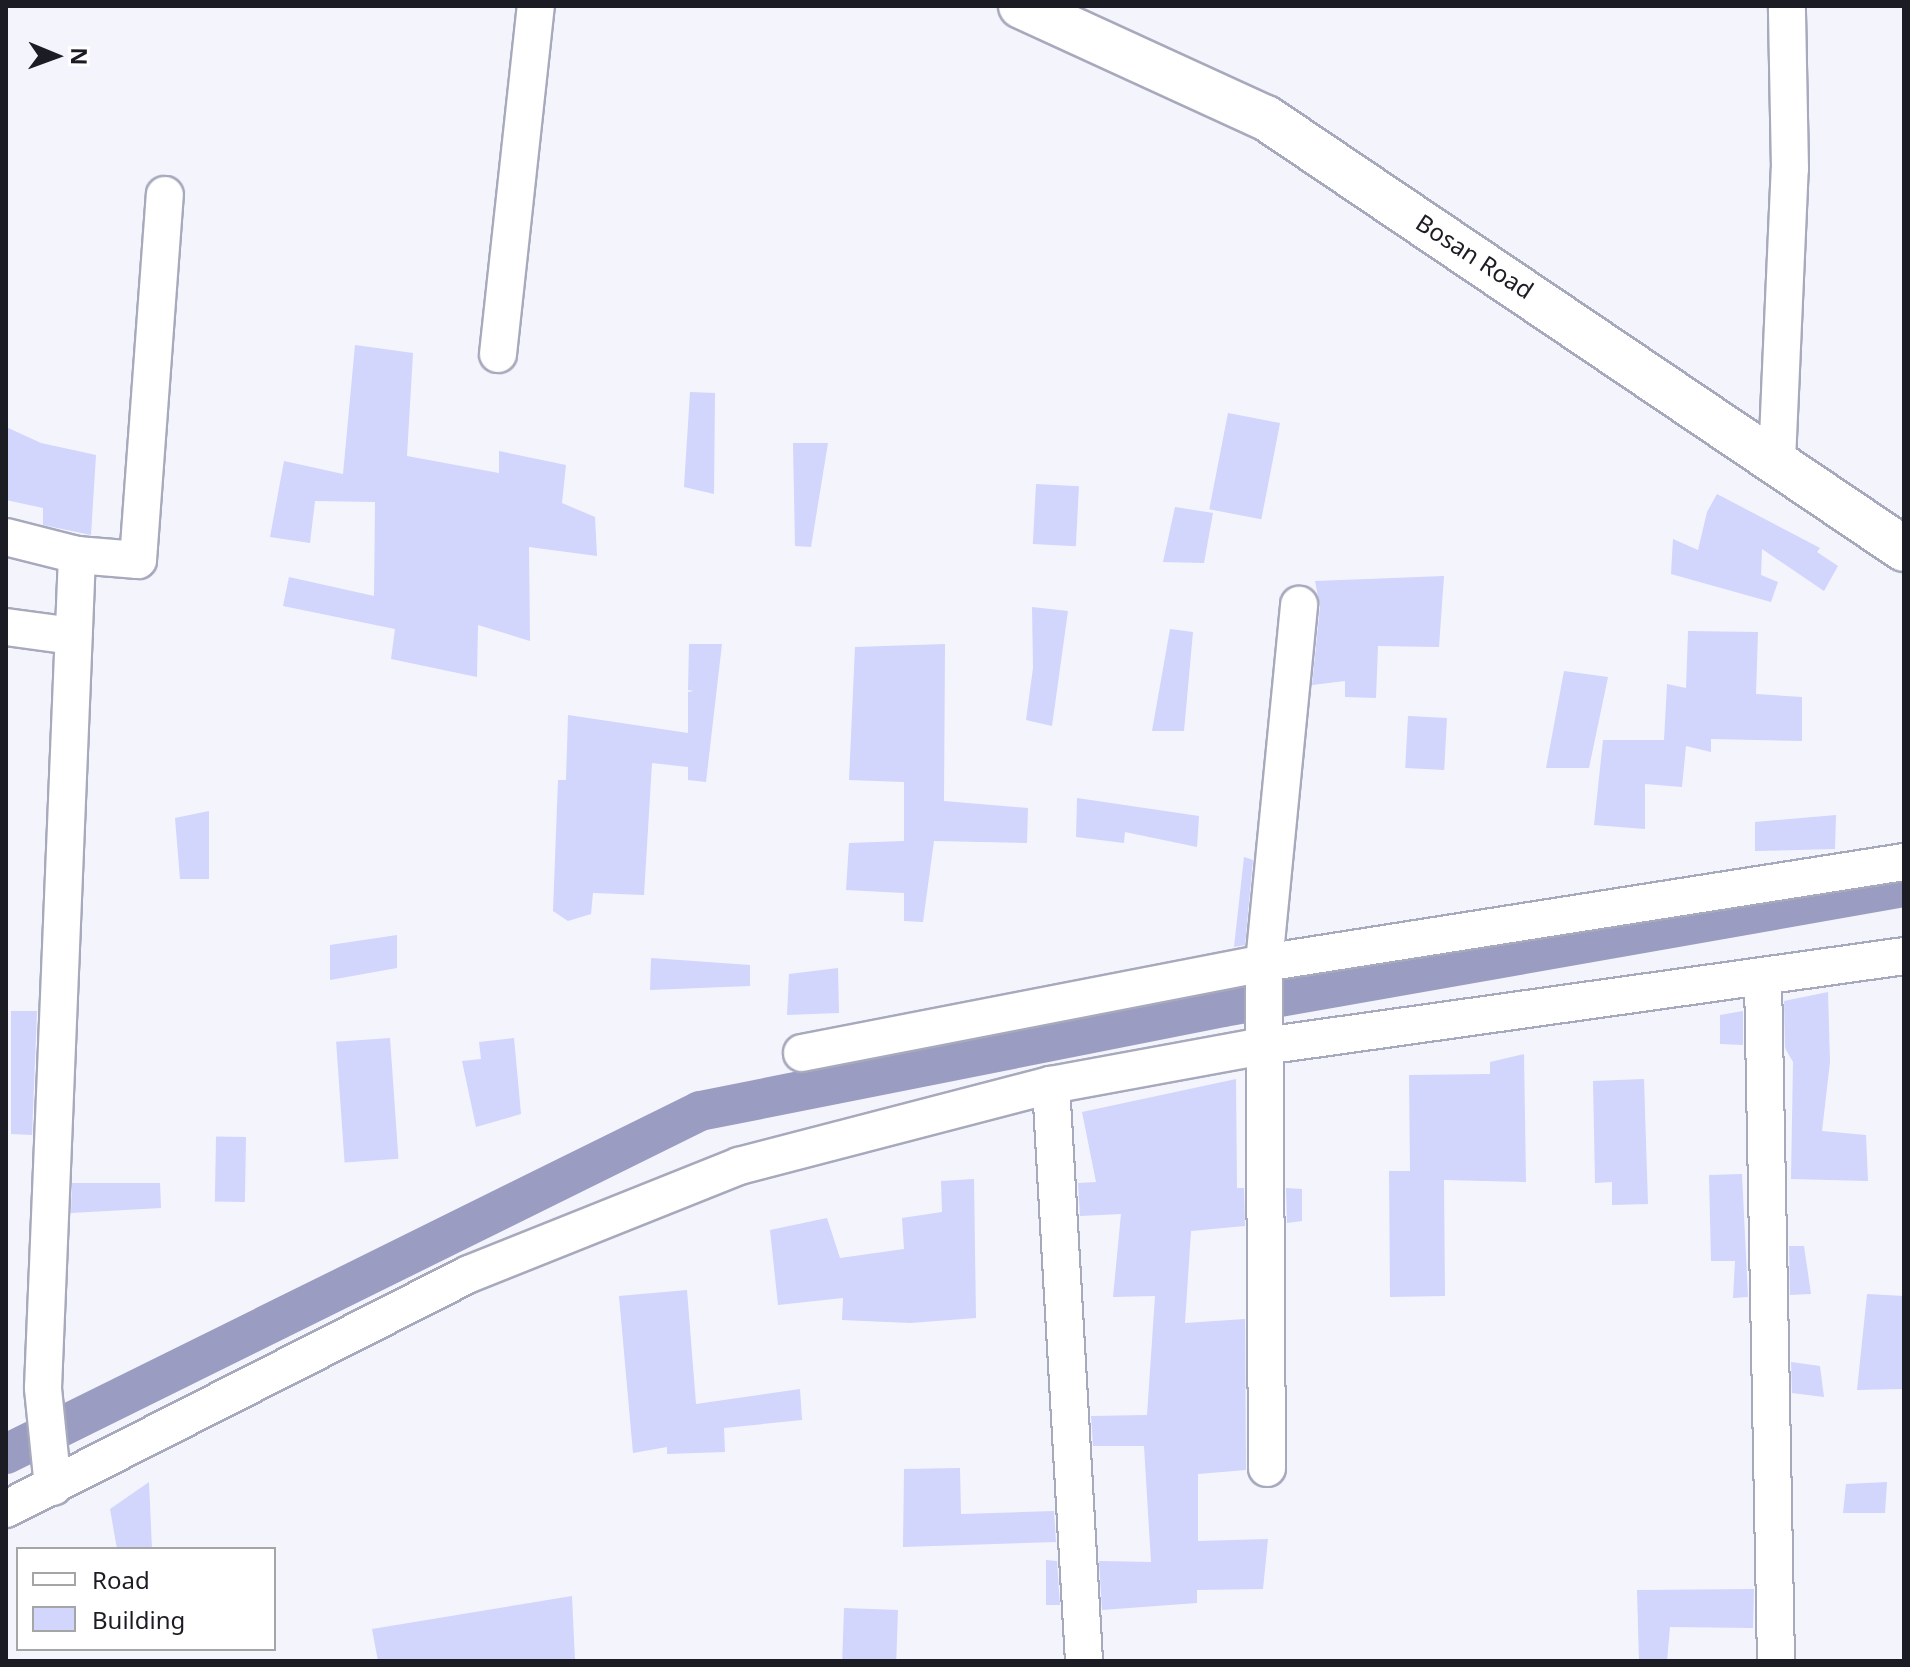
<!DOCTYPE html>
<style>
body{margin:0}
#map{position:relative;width:1910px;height:1667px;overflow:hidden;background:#f4f4fd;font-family:"Noto Sans",sans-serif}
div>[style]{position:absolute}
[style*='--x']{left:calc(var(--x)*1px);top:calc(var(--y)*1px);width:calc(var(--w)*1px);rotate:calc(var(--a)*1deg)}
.canal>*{height:40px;margin:-20px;padding:0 20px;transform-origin:20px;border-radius:20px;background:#9a9dc1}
.building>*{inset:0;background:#d2d5fc;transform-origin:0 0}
.roads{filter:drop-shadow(2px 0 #a7a9bc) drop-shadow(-2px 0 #a7a9bc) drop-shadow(0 2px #a7a9bc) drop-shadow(0 -2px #a7a9bc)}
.minor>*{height:36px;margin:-18px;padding:0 18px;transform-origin:18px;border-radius:18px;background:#fff}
.secondary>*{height:44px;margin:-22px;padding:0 22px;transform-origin:22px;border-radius:22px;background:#fff}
span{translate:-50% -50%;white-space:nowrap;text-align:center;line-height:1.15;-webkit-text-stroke:8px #fff;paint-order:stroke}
.street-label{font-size:24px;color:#1c1d24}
.frame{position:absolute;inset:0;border:8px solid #1c1d24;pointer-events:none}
.legend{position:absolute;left:16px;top:1547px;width:260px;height:104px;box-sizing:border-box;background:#fff;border:2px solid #a4a5a7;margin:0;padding:10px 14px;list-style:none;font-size:24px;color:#1c1d24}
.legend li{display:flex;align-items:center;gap:16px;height:40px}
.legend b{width:40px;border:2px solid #a4a5a7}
.north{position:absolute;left:16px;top:16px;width:80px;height:80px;-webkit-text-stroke:6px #fff;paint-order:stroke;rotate:91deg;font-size:22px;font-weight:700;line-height:32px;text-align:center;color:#1c1d24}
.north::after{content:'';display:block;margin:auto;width:28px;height:36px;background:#1c1d24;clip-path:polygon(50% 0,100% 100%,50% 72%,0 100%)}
</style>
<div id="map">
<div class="canal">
<div style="--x:6;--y:1454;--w:774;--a:-26.3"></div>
<div style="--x:700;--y:1111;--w:533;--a:-11.25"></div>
<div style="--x:1223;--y:1007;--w:691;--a:-9.99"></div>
</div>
<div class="building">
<div style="clip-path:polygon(355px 345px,413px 353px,407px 456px,499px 473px,499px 451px,566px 465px,562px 503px,595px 517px,597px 556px,529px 547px,530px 641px,478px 625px,477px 677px,391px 659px,395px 629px,283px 606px,289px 577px,374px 596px,375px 502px,315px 501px,310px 543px,270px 537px,284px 461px,343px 474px)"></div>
<div style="clip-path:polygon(690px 392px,715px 393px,714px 494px,684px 487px)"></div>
<div style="left:1228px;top:413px;width:53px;height:98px;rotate:11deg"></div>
<div style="clip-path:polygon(6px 427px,41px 443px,96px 455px,91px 535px,43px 525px,43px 508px,6px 500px)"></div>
<div style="clip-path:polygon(793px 443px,828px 443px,811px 547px,795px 546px)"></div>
<div style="left:1036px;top:484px;width:43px;height:60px;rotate:3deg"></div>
<div style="clip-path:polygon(1717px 494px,1820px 548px,1817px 552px,1838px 566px,1824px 591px,1762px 549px,1761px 575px,1778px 582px,1771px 602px,1671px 574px,1673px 539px,1698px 550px,1707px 512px)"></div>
<div style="clip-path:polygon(1175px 507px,1213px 513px,1204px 563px,1163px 562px)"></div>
<div style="clip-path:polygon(1444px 576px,1439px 647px,1378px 646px,1376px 698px,1345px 697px,1345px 681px,1312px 685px,1320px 607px,1315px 581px)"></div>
<div style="clip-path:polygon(1032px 607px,1068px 611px,1052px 726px,1026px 720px,1033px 668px)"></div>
<div style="clip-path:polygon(1170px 629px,1193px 632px,1184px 731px,1152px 731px)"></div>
<div style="clip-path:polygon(1688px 631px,1758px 632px,1756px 694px,1802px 697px,1802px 741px,1711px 739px,1711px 752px,1686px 746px,1682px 787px,1645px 784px,1645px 829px,1594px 825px,1603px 740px,1664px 740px,1667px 684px,1686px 688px)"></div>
<div style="clip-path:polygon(689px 644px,722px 644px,706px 782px,688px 780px,688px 767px,652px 763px,644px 895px,593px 893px,591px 914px,568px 921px,553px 911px,558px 780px,566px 780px,568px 715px,688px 733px,688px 692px,694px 691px,688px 690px)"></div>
<div style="clip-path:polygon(945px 644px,944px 801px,1028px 808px,1027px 843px,934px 841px,923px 922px,904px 921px,904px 893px,846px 890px,849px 843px,904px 841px,904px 782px,849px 780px,855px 647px)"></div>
<div style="clip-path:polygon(1564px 671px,1608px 677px,1589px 768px,1546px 768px)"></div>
<div style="left:1408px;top:716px;width:39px;height:52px;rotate:3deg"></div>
<div style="clip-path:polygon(1077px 798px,1199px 816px,1197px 847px,1125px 832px,1124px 843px,1076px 837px)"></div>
<div style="clip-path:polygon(209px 811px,209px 879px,180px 879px,175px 818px)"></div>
<div style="clip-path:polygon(1836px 815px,1835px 849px,1755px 851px,1755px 822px)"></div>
<div style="clip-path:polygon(1244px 857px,1253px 860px,1245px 945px,1234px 947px)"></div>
<div style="clip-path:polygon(397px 935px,397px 968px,330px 980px,330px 945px)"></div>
<div style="clip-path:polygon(651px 958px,750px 965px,750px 986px,650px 990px)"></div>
<div style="clip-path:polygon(838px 968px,839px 1013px,787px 1015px,789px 974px)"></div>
<div style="clip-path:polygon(1828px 992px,1830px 1062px,1822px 1131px,1866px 1135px,1868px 1181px,1791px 1179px,1793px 1062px,1785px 1048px,1784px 1001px)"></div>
<div style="clip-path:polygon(11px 1011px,37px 1011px,32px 1135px,11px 1134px)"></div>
<div style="clip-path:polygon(1743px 1011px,1743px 1045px,1720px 1044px,1720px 1015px)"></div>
<div style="left:390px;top:1038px;width:121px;height:54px;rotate:86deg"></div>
<div style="clip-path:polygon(514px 1038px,521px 1114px,476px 1127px,462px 1061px,481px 1059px,479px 1042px)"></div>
<div style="clip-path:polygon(1524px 1054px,1526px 1182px,1444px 1180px,1445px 1296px,1390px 1297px,1389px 1171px,1410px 1171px,1409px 1075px,1490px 1074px,1490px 1062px)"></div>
<div style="clip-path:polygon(1236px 1079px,1237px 1188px,1244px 1188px,1245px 1226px,1191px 1231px,1185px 1323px,1245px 1319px,1246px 1470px,1198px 1474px,1198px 1541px,1268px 1539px,1263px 1589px,1197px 1590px,1197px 1603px,1102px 1610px,1099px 1561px,1151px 1562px,1144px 1446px,1093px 1446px,1091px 1416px,1147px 1415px,1155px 1296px,1113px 1297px,1121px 1214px,1080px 1216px,1078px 1183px,1096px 1182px,1082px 1112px)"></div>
<div style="clip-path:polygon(1644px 1079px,1648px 1204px,1612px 1205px,1612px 1182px,1595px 1183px,1593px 1081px)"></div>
<div style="left:246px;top:1137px;width:65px;height:30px;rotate:91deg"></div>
<div style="clip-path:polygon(1742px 1174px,1748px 1297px,1733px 1298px,1735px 1261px,1711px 1261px,1709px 1175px)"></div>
<div style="clip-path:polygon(974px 1179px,976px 1318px,910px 1323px,842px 1320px,843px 1298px,778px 1305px,770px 1230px,827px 1218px,840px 1258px,904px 1249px,902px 1218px,942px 1212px,941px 1181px)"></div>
<div style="clip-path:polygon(72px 1183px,160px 1183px,161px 1208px,71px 1213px)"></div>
<div style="clip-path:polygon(1286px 1188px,1302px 1189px,1302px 1221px,1287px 1223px)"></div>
<div style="clip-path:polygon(1789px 1246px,1804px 1246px,1811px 1294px,1790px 1295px)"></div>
<div style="clip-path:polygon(687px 1290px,696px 1404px,800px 1389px,802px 1420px,724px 1428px,725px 1452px,667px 1454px,667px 1447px,633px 1453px,619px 1296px)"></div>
<div style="clip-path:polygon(1867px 1294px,1904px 1296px,1903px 1389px,1857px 1390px)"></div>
<div style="clip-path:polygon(1791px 1362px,1820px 1366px,1824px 1397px,1792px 1393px)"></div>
<div style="clip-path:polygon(960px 1468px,961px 1514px,1054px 1511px,1056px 1542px,903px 1547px,904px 1469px)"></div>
<div style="clip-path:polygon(149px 1482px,152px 1549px,117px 1549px,110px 1509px)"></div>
<div style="clip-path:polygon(1887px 1482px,1885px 1513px,1843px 1513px,1846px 1484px)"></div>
<div style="clip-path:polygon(1046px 1560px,1057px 1561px,1060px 1605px,1046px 1605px)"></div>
<div style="clip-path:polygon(1754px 1589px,1753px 1628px,1670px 1627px,1667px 1661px,1639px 1661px,1637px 1590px)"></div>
<div style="clip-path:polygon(572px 1596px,575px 1661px,378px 1661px,372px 1629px)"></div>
<div style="left:898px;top:1610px;width:51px;height:54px;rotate:92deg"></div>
</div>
<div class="roads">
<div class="minor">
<div style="--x:498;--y:354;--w:350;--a:-83.8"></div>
<div style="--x:1777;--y:461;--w:292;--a:-87.5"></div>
<div style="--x:1790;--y:169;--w:163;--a:-91.1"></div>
<div style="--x:6;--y:537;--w:73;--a:14.2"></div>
<div style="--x:77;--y:555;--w:61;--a:4.7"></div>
<div style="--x:138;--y:560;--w:366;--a:-85.8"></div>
<div style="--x:6;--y:627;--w:68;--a:7.7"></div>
<div style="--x:1763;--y:979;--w:682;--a:88.91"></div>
<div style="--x:802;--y:1053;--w:471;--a:-11"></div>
<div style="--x:1264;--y:963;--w:648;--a:-8.97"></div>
<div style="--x:1051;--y:1085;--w:577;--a:86.72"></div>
<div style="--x:1267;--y:1468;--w:505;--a:-90.34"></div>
<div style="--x:1264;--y:963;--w:360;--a:-84.4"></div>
<div style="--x:53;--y:1487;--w:100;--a:-95.8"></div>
<div style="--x:43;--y:1388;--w:834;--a:-87.66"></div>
<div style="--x:6;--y:1509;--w:519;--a:-26.91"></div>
<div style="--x:469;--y:1274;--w:291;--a:-21.8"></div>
<div style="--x:739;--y:1166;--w:322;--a:-14.6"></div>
<div style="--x:1051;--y:1085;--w:217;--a:-10.4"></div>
<div style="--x:1264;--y:1046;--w:646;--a:-8"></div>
</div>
<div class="secondary">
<div style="--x:1021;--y:6;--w:269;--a:24.6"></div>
<div style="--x:1266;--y:118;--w:770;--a:34.04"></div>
</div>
</div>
<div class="street-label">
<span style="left:1475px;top:256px;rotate:33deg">Bosan Road</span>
</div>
<div class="frame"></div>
<ul class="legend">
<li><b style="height:10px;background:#fff"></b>Road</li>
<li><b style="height:22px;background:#d2d5fc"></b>Building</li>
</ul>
<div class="north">N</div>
</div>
